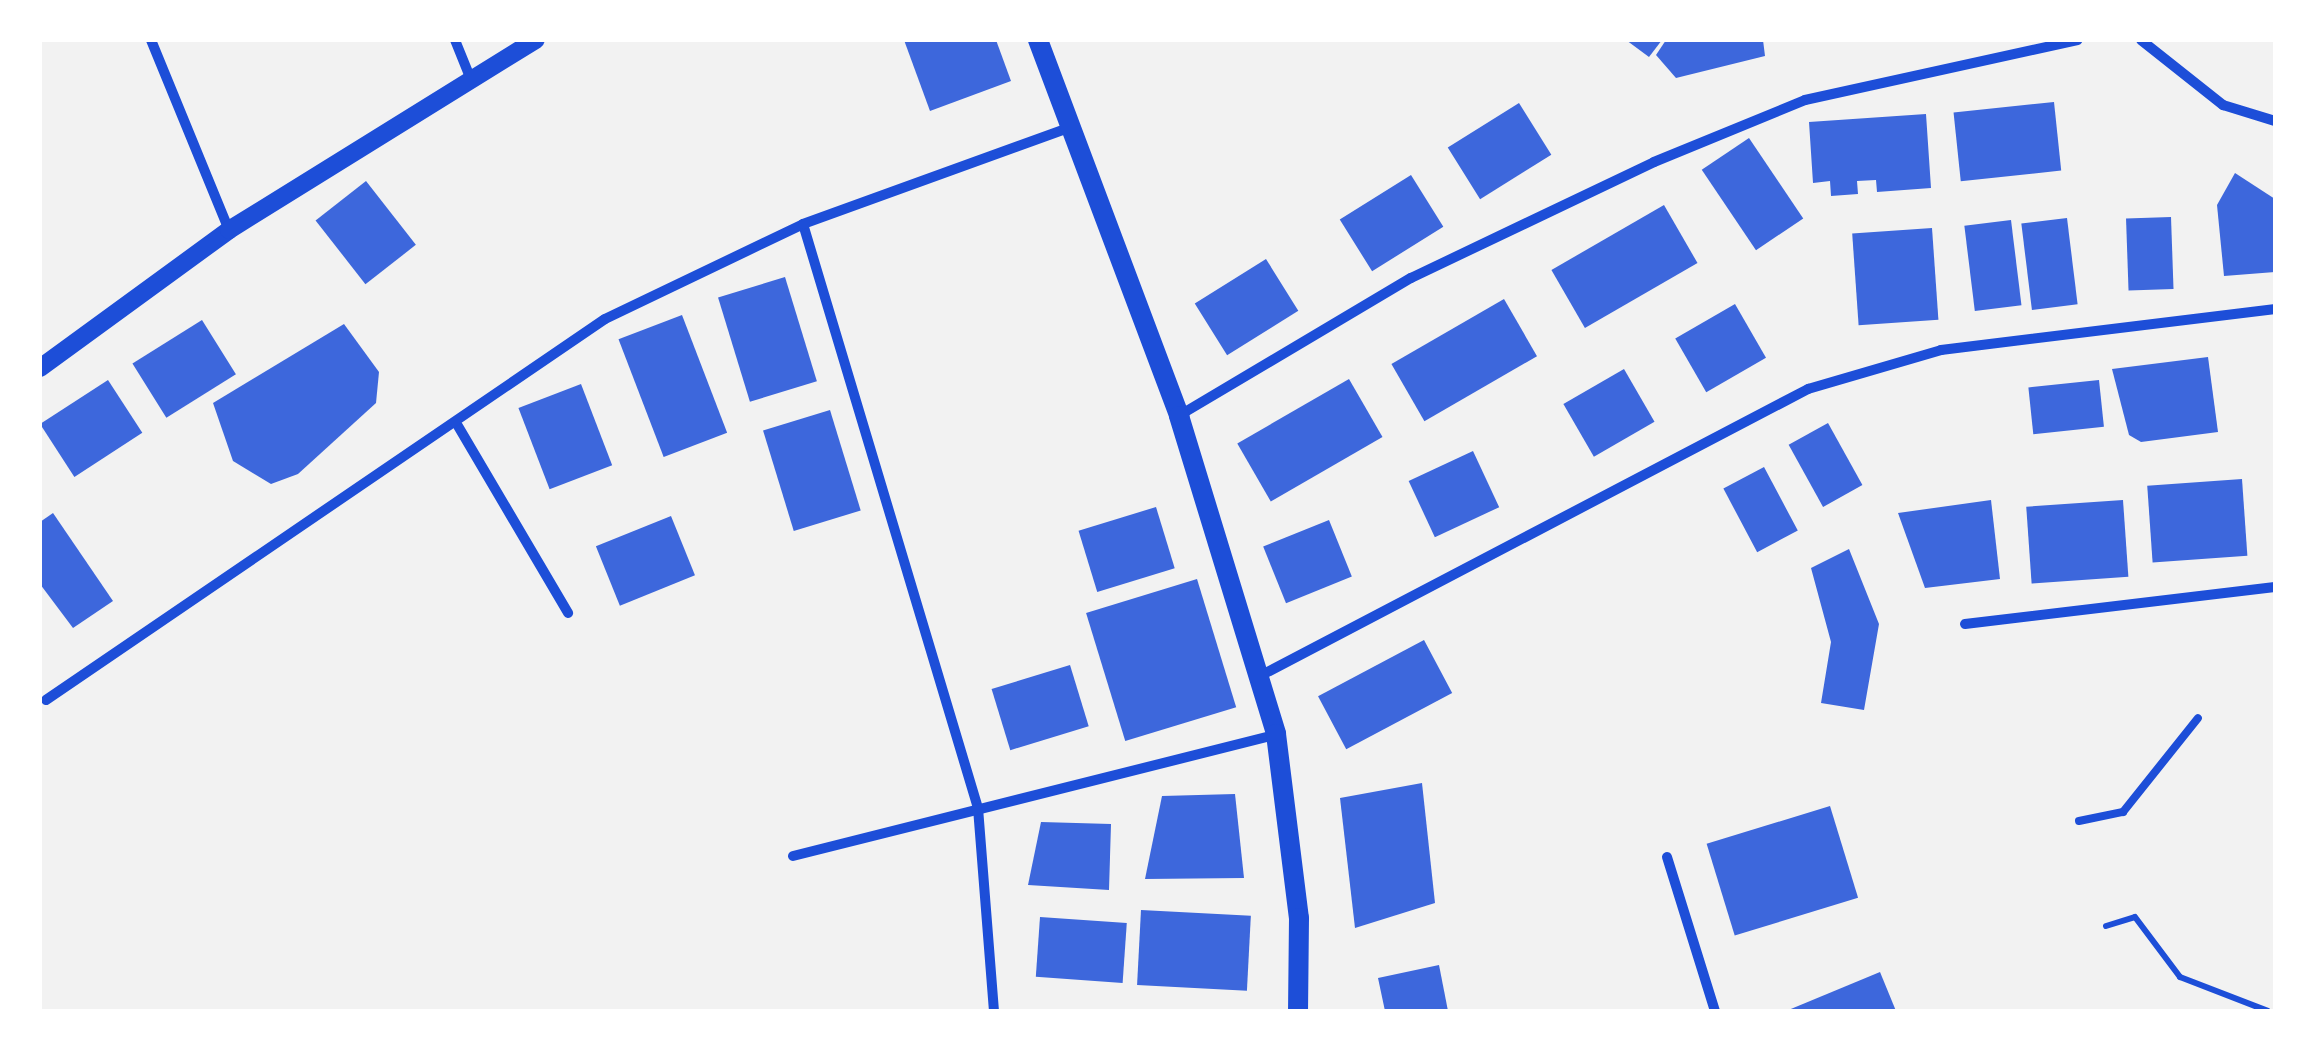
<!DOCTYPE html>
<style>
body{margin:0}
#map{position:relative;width:2315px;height:1051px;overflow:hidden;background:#f2f2f2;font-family:"Fira Sans Condensed",sans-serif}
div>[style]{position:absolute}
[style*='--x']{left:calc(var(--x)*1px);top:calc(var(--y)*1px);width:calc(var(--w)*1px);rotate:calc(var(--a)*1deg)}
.building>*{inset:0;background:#3d67dc;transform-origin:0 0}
.path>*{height:6px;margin:-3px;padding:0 3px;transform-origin:3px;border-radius:3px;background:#1d4ed8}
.service>*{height:8px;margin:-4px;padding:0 4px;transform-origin:4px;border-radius:4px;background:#1d4ed8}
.minor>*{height:10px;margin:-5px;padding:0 5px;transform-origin:5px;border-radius:5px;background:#1d4ed8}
.tertiary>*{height:18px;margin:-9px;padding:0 9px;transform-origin:9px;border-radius:9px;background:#1d4ed8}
.secondary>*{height:20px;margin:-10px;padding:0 10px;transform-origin:10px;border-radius:10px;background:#1d4ed8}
span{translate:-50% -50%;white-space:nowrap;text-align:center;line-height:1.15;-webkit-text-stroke:8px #fff;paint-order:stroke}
.frame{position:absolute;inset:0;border:42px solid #fff;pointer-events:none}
</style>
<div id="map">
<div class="building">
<div style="clip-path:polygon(904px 40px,996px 40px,1011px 81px,930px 111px)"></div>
<div style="clip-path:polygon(1626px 40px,1662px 40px,1649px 57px)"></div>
<div style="clip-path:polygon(1666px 40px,1763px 40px,1765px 56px,1676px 78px,1656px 55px)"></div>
<div style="left:2054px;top:102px;width:69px;height:101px;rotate:84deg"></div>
<div style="left:1519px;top:103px;width:61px;height:84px;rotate:58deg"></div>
<div style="clip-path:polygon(1926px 114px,1931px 188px,1877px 192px,1876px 180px,1857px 181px,1858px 194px,1831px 196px,1830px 181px,1813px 183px,1809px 122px)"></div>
<div style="left:1749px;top:138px;width:97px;height:57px;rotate:56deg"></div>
<div style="clip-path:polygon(2235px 173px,2275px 199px,2275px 272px,2224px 276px,2217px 205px)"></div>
<div style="left:1411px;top:175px;width:61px;height:84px;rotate:58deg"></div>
<div style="left:366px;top:181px;width:81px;height:64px;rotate:52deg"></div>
<div style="left:1664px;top:205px;width:67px;height:130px;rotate:60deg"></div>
<div style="left:2171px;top:217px;width:72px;height:45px;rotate:88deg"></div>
<div style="left:2067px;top:218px;width:87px;height:46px;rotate:83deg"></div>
<div style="left:2011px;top:220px;width:86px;height:47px;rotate:83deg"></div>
<div style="left:1932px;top:228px;width:92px;height:80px;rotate:86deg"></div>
<div style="left:1266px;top:259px;width:61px;height:84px;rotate:58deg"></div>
<div style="left:785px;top:277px;width:109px;height:70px;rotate:73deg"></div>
<div style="left:1504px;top:299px;width:66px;height:130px;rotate:60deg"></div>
<div style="left:1735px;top:304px;width:62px;height:69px;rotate:60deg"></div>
<div style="left:682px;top:315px;width:126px;height:68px;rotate:69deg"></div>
<div style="left:202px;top:320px;width:64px;height:82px;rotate:58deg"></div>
<div style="clip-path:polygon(344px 324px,379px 372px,376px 403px,298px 474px,271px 484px,233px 461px,213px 403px)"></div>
<div style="clip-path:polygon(2208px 357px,2218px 432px,2141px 442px,2129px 435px,2112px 369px)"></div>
<div style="left:1624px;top:369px;width:61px;height:70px;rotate:60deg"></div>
<div style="left:1349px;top:379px;width:67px;height:129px;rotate:60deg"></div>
<div style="left:108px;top:380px;width:63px;height:81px;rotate:57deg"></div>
<div style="left:2099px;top:380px;width:47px;height:71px;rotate:84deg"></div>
<div style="left:581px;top:384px;width:87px;height:67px;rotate:69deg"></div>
<div style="left:830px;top:410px;width:105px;height:70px;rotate:73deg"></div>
<div style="left:1828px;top:423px;width:71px;height:45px;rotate:61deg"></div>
<div style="left:1473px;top:451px;width:62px;height:71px;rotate:65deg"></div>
<div style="left:1764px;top:467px;width:72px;height:46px;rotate:62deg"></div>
<div style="left:2242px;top:479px;width:77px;height:95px;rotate:86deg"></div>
<div style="clip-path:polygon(1991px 500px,2000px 579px,1925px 588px,1898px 513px)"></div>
<div style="left:2123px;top:500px;width:77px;height:97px;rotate:86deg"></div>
<div style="left:1156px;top:507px;width:64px;height:81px;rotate:73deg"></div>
<div style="clip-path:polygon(53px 513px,113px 601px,73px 628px,40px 584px,40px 522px)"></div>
<div style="left:671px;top:516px;width:64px;height:81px;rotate:68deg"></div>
<div style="left:1329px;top:520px;width:61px;height:71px;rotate:68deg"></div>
<div style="clip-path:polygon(1849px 549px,1879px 624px,1864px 710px,1821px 703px,1831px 642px,1811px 568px)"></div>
<div style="left:1197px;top:579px;width:134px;height:116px;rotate:73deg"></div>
<div style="left:1424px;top:640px;width:60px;height:120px;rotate:62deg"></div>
<div style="left:1070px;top:665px;width:64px;height:82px;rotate:73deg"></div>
<div style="clip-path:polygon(1422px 783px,1435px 903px,1355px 928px,1340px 798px)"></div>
<div style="clip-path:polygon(1235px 794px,1244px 878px,1145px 879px,1162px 796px)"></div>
<div style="left:1830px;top:806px;width:96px;height:129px;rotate:73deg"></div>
<div style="clip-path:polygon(1041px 822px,1111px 824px,1109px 890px,1028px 885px)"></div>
<div style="left:1141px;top:910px;width:110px;height:75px;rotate:3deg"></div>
<div style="left:1040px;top:917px;width:87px;height:60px;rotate:4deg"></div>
<div style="clip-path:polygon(1439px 965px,1448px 1011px,1385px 1011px,1378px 978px)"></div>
<div style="clip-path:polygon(1880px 972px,1896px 1011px,1786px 1011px)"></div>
</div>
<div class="path">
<div style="--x:2106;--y:926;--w:30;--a:-17"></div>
<div style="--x:2135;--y:917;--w:75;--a:53.1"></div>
<div style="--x:2180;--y:977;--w:94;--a:21.1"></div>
</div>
<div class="service">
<div style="--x:2079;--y:821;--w:45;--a:-11.6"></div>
<div style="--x:2123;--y:812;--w:120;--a:-51.4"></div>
</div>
<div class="minor">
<div style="--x:151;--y:40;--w:205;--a:67.7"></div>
<div style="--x:455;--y:40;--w:40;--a:68"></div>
<div style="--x:2141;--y:40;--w:105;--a:38.4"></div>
<div style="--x:2223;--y:105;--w:54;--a:17.1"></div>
<div style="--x:803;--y:224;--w:610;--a:73.32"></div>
<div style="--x:978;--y:808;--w:204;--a:85.5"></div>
<div style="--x:1180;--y:415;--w:269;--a:-30.7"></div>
<div style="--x:1411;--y:278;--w:269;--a:-25.5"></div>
<div style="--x:1654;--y:162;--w:163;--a:-22.3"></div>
<div style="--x:1805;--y:100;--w:279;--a:-12.4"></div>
<div style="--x:458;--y:426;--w:217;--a:59.5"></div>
<div style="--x:1965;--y:624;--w:312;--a:-6.8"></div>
<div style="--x:1260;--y:676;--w:619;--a:-27.64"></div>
<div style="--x:1808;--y:389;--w:139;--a:-16.3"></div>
<div style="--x:1941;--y:350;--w:337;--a:-7"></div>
<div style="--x:46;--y:700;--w:676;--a:-34.28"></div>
<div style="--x:605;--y:319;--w:220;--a:-25.6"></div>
<div style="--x:803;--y:224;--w:288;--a:-19.9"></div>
<div style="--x:793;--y:856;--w:497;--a:-14.1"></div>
<div style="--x:1667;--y:857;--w:161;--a:72.7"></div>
</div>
<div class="tertiary">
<div style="--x:40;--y:368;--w:234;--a:-36.1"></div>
<div style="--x:229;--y:230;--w:361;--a:-31.8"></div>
</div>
<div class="secondary">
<div style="--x:1038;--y:40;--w:402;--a:69.4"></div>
<div style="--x:1179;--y:416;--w:332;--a:73"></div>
<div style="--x:1276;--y:734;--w:185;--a:82.9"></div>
<div style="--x:1299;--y:918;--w:93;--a:90.6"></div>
</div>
<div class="frame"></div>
</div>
